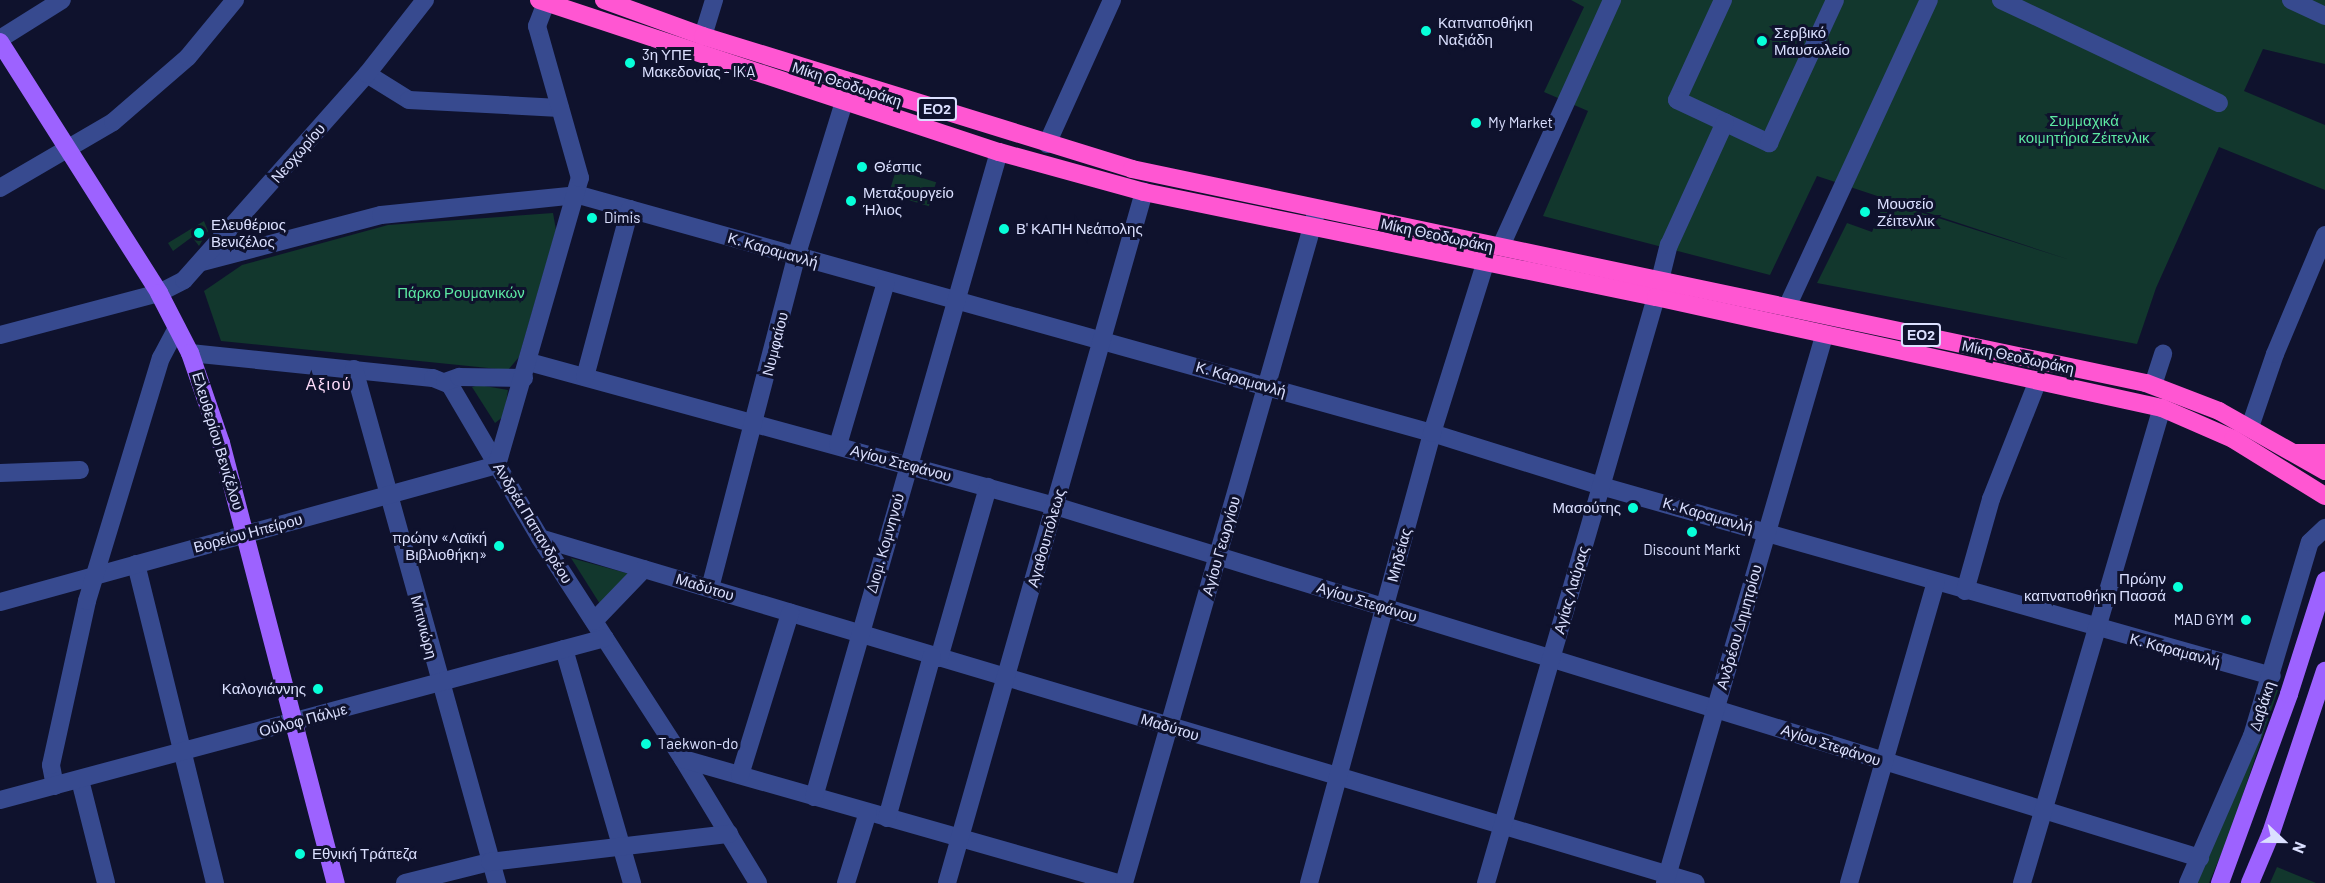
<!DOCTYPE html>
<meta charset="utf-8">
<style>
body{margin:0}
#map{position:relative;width:2325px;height:883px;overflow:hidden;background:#0f122d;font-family:Barlow,sans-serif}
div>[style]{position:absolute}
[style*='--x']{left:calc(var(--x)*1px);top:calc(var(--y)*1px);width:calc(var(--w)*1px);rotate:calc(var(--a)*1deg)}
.green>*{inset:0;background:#12372d;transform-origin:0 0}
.minor>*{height:18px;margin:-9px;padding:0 9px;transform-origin:9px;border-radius:9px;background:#374a8f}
.major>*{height:18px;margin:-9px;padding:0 9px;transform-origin:9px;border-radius:9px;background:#9d62ff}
.highway>*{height:18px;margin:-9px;padding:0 9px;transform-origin:9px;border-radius:9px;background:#ff56d2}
.dots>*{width:16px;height:16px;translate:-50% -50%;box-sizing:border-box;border:3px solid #0f122d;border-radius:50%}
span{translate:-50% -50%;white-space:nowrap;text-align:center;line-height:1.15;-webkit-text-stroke:6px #0f122d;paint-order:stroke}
.shield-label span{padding:2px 4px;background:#0f122d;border:2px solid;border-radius:4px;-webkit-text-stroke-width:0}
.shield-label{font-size:14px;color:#dbe0ff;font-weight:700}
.poi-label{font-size:15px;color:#dbe0ff}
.left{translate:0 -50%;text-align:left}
.right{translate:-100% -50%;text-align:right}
.street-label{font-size:15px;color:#dbe0ff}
.park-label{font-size:15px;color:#5de9a3}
.neighbourhood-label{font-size:16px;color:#ffddfb;letter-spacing:1.5px}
.north{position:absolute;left:2253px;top:811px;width:60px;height:60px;-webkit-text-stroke:4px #0f122d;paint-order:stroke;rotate:112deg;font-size:16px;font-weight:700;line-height:24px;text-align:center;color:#dbe0ff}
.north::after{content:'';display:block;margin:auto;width:21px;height:27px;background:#dbe0ff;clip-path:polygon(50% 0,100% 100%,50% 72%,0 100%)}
</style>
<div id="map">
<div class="green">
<div style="clip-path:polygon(1571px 0,2325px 0,2325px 64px,2263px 49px,2244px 91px,2325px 125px,2325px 190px,2219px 147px,2156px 288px,2137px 344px,1817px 283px,1847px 223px,1872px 232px,1885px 201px,2070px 260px,1817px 176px,1770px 275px,1543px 216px,1588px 111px,1544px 92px,1584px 7px)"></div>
<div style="left:896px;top:170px;width:42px;height:25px;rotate:17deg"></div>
<div style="clip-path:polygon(553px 213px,556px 230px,519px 357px,508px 370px,221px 341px,204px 291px,242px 265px,388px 225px)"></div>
<div style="clip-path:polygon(204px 221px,208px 231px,199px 246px,192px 237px,173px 251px,168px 243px)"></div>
<div style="clip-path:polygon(479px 385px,508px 390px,504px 416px,495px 423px,472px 387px)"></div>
<div style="clip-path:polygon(571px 558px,630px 574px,600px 604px)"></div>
<div style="clip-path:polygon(2272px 688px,2278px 690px,2230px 833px,2209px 883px,2195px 883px)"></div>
<div style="clip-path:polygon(2277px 867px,2316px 883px,2270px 883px)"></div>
</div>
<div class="minor">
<div style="--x:1723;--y:0;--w:110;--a:114.7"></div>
<div style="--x:1677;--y:100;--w:102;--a:25.1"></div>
<div style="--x:1769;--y:143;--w:157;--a:-65.2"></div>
<div style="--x:2001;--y:0;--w:241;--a:25.3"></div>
<div style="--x:2291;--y:0;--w:38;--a:25"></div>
<div style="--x:703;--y:36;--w:38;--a:-73"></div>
<div style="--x:0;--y:39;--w:73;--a:-32.2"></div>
<div style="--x:367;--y:74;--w:49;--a:31.8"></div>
<div style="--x:409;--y:100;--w:151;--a:3"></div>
<div style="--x:1047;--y:144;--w:158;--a:-65.7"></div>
<div style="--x:0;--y:188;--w:131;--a:-30.3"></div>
<div style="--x:113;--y:122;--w:99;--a:-40.9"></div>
<div style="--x:188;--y:57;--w:74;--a:-50.5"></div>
<div style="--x:1501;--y:246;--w:270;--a:-65.7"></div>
<div style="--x:202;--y:262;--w:185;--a:-14.7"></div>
<div style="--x:381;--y:215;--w:199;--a:-5.8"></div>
<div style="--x:579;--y:195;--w:886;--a:15.59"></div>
<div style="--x:1432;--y:433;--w:177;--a:17.4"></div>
<div style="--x:1601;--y:486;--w:697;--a:15.81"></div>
<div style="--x:1660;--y:280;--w:36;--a:-76"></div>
<div style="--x:1669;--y:245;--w:135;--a:-65.5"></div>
<div style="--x:1787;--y:307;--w:338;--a:-65.2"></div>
<div style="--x:0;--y:335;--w:164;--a:-14.8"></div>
<div style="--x:159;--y:293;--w:28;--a:-27"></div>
<div style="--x:184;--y:280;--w:276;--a:-48.4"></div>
<div style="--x:367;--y:74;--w:94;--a:-51.9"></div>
<div style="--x:190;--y:353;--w:244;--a:5.9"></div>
<div style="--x:433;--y:378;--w:18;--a:22"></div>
<div style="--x:450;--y:385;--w:178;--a:59.5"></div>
<div style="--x:540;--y:538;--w:263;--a:57.1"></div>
<div style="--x:683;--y:759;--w:145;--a:58.8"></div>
<div style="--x:529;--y:362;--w:545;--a:15.31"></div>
<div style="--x:1055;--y:506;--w:1198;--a:17.09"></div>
<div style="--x:354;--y:369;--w:534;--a:74.45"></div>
<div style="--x:585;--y:377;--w:174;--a:-75"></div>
<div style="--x:445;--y:382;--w:15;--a:-20"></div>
<div style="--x:459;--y:377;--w:65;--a:0.9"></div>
<div style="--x:2153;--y:385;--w:33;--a:-72"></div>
<div style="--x:2250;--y:427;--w:77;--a:-71.1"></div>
<div style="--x:2275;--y:354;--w:129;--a:-67.2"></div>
<div style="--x:838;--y:445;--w:170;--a:-73.6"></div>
<div style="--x:0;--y:473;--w:80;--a:-2.1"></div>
<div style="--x:540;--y:538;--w:1206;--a:16.62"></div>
<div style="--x:136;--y:564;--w:329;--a:76.1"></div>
<div style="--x:710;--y:588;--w:342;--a:-75.4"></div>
<div style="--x:796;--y:257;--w:162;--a:-72.8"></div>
<div style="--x:1965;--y:591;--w:96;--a:-74.2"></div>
<div style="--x:1991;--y:499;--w:128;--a:-68.4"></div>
<div style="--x:0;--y:602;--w:516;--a:-15.41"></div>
<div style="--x:497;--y:465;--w:299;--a:-73.9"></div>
<div style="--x:580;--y:178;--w:158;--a:-105.8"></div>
<div style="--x:537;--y:26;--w:26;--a:-69"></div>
<div style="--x:594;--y:621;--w:72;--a:-46.1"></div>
<div style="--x:564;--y:649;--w:244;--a:73.8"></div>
<div style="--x:939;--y:658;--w:178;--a:-74"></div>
<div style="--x:683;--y:759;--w:451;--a:15.9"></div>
<div style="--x:740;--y:775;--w:170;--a:-72.8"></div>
<div style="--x:80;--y:780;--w:106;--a:75.8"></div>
<div style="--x:55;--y:786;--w:21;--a:-101"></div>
<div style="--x:51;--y:765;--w:168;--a:-77.6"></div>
<div style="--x:87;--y:601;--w:254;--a:-73.1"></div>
<div style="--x:161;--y:358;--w:34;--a:-62"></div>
<div style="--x:814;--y:797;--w:671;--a:-74"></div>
<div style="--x:0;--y:800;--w:626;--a:-14.99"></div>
<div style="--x:887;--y:818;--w:168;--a:-74.5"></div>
<div style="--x:405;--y:883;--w:88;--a:-13.9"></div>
<div style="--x:490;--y:862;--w:241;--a:-6.7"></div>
<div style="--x:846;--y:883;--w:74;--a:-72.8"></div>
<div style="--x:947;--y:883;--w:719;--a:-74.09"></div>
<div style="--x:1124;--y:883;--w:697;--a:-74.01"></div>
<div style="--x:1309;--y:883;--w:467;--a:-74.7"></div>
<div style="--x:1432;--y:433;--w:177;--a:-72.6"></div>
<div style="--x:1486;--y:883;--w:610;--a:-73.82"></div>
<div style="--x:1665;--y:883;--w:570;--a:-73.79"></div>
<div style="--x:1849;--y:883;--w:313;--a:-73.9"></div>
<div style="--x:2022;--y:883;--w:495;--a:-73.6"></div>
<div style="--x:2188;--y:883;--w:160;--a:-66.5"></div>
<div style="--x:2252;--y:736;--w:202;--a:-73.4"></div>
<div style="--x:2310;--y:542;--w:21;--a:-43"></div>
</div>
<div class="major">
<div style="--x:0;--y:42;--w:297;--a:57.6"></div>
<div style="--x:159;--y:293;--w:68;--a:62.7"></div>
<div style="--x:190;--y:353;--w:95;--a:71"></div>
<div style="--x:221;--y:443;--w:455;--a:75.4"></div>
<div style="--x:2220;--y:883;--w:201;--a:-69.9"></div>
<div style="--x:2289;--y:694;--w:119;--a:-72.3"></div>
<div style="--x:2250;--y:883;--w:54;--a:-67.2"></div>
<div style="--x:2271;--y:833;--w:171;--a:-71.6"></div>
</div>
<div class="highway">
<div style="--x:539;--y:0;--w:484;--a:18.3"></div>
<div style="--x:999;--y:152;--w:150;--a:15.4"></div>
<div style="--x:1144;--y:192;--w:523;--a:11.59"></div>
<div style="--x:1656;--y:297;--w:518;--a:12.37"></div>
<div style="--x:2162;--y:408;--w:77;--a:23.6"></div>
<div style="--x:2233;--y:439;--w:108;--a:31.8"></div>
<div style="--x:604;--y:0;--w:105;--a:20"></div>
<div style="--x:703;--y:36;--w:449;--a:17.2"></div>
<div style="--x:1132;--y:169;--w:1036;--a:11.92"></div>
<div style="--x:2146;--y:383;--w:78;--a:21"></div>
<div style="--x:2219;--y:411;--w:122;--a:29.5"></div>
<div style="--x:2295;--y:453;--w:30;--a:0"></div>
</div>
<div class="dots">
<div style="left:1426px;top:31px;background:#07ffd9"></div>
<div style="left:1762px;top:41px;background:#07ffd9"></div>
<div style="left:630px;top:63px;background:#07ffd9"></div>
<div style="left:1476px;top:123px;background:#07ffd9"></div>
<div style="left:862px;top:167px;background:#07ffd9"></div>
<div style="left:851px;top:201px;background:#07ffd9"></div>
<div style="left:1865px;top:212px;background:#07ffd9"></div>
<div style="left:592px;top:218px;background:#07ffd9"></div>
<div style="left:1004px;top:229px;background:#07ffd9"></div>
<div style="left:199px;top:233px;background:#07ffd9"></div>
<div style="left:1633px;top:508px;background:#07ffd9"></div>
<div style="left:1692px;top:532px;background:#07ffd9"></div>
<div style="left:499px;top:546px;background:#07ffd9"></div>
<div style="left:2178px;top:587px;background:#07ffd9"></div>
<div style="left:2246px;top:620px;background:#07ffd9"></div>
<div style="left:318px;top:689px;background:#07ffd9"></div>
<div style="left:646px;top:744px;background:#07ffd9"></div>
<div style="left:300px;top:854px;background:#07ffd9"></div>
</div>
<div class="shield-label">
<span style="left:937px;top:109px">ΕΟ2</span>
<span style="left:1921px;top:335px">ΕΟ2</span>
</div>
<div class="poi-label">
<span class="left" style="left:1438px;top:31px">Καπναποθήκη<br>Ναξιάδη</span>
<span class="left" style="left:1774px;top:41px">Σερβικό<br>Μαυσωλείο</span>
<span class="left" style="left:642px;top:63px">3η ΥΠΕ<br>Μακεδονίας - IKA</span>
<span class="left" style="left:1488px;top:123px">My Market</span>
<span class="left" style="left:874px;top:167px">Θέσπις</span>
<span class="left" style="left:863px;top:201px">Μεταξουργείο<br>Ήλιος</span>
<span class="left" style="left:1877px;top:212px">Μουσείο<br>Ζέιτενλικ</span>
<span class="left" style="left:604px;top:218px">Dimis</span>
<span class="left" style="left:211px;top:233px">Ελευθέριος<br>Βενιζέλος</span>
<span class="left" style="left:1016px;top:229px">Β' ΚΑΠΗ Νεάπολης</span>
<span class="right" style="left:1621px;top:508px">Μασούτης</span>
<span class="right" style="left:487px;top:546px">πρώην «Λαϊκή<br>Βιβλιοθήκη»</span>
<span style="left:1692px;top:550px">Discount Markt</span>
<span class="right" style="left:2166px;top:587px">Πρώην<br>καπναποθήκη Πασσά</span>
<span class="right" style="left:2234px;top:620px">MAD GYM</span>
<span class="right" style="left:306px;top:689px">Καλογιάννης</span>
<span class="left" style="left:658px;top:744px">Taekwon-do</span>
<span class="left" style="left:312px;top:854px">Εθνική Τράπεζα</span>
</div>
<div class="street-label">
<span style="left:847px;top:84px;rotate:18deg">Μίκη Θεοδωράκη</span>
<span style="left:298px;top:153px;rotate:-49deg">Νεοχωρίου</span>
<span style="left:1437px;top:235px;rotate:12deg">Μίκη Θεοδωράκη</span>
<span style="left:773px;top:250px;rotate:16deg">Κ. Καραμανλή</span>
<span style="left:775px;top:344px;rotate:-76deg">Νυμφαίου</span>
<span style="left:2018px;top:357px;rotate:12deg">Μίκη Θεοδωράκη</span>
<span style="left:1241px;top:379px;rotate:16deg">Κ. Καραμανλή</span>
<span style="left:218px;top:441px;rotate:73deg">Ελευθερίου Βενιζέλου</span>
<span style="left:901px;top:463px;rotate:15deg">Αγίου Στεφάνου</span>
<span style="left:1708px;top:515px;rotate:16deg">Κ. Καραμανλή</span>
<span style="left:533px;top:523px;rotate:59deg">Ανδρέα Παπανδρέου</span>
<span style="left:248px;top:533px;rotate:-15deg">Βορείου Ηπείρου</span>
<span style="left:1046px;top:538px;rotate:-74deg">Αγαθουπόλεως</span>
<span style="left:885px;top:543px;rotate:-74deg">Διομ. Κομνηνού</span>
<span style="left:1221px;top:546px;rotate:-74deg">Αγίου Γεωργίου</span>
<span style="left:1399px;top:555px;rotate:-75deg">Μηδείας</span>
<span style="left:705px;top:587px;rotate:17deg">Μαδύτου</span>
<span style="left:1571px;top:590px;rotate:-74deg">Αγίας Λαύρας</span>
<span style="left:1367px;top:602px;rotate:17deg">Αγίου Στεφάνου</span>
<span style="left:424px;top:627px;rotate:75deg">Μπινιώρη</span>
<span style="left:1739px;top:627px;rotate:-74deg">Ανδρέου Δημητρίου</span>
<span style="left:2175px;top:650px;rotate:15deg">Κ. Καραμανλή</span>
<span style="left:2262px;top:706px;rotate:-72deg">Δαβάκη</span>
<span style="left:303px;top:720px;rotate:-15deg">Ούλοφ Πάλμε</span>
<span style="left:1170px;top:727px;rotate:17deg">Μαδύτου</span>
<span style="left:1831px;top:745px;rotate:18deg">Αγίου Στεφάνου</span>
</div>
<div class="park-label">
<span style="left:2084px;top:129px">Συμμαχικά<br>κοιμητήρια Ζέιτενλικ</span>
<span style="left:461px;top:293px">Πάρκο Ρουμανικών</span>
</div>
<div class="neighbourhood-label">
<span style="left:329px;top:384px">Αξιού</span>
</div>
<div class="north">N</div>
</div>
